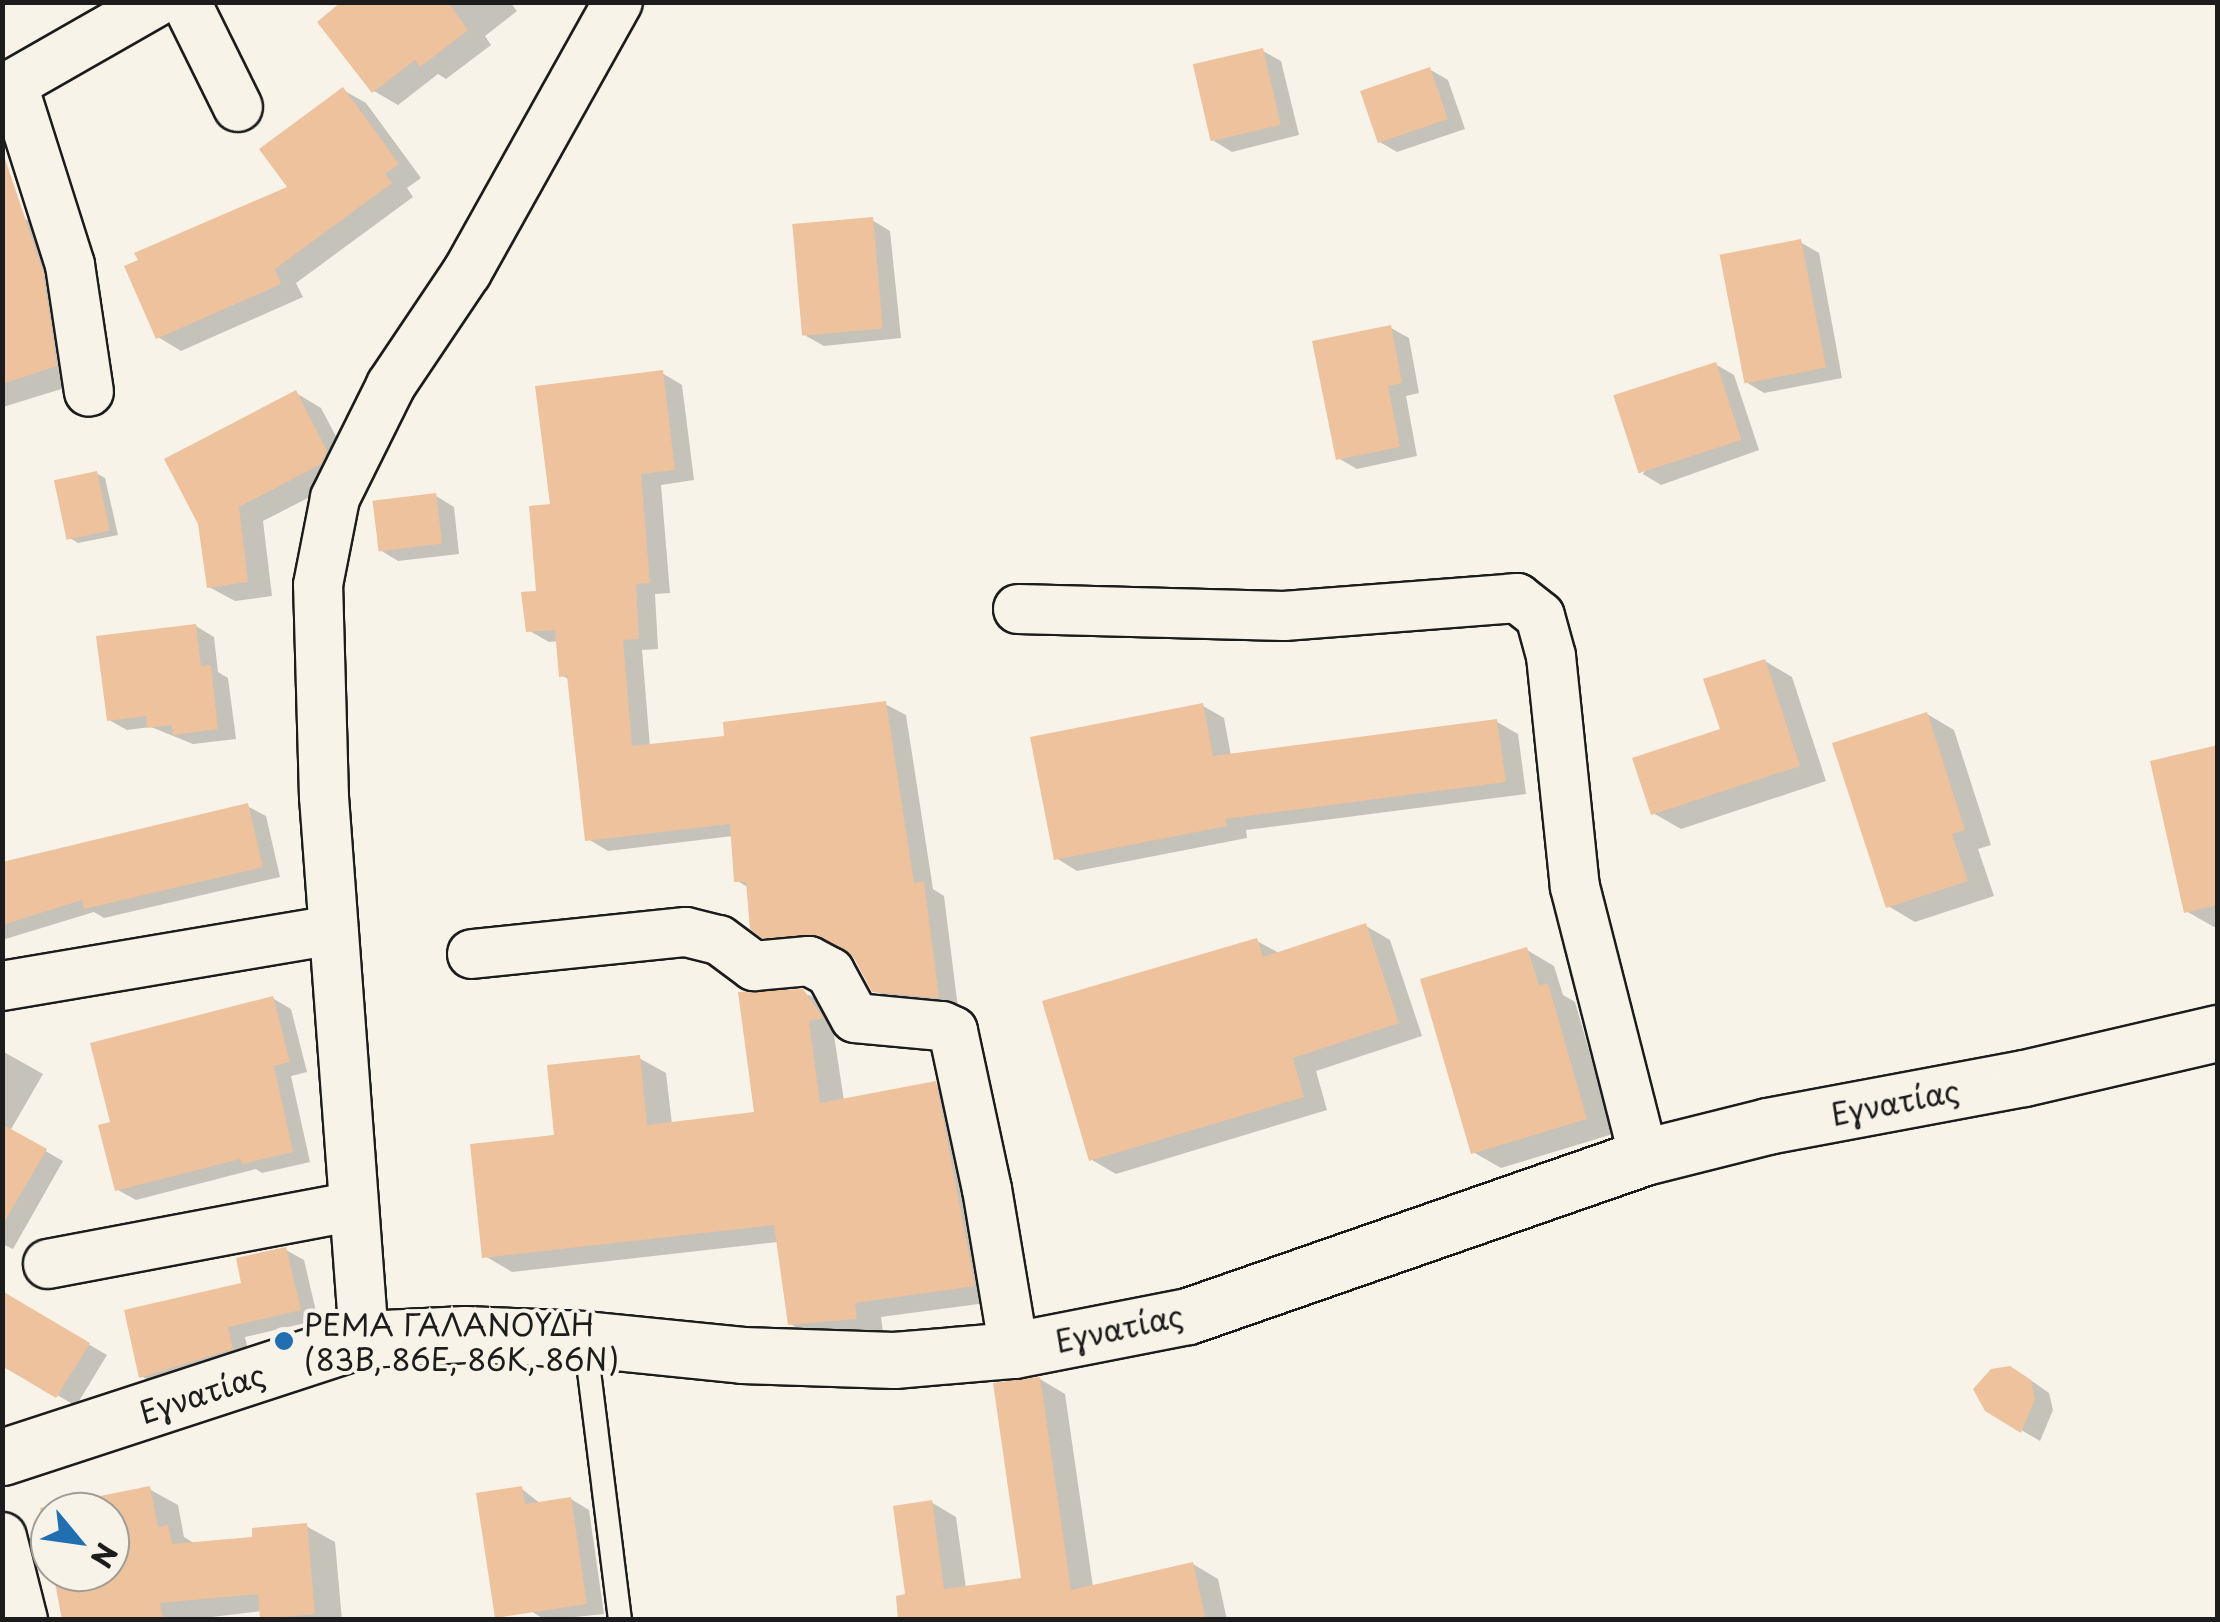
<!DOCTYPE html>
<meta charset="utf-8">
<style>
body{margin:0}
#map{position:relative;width:2220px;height:1622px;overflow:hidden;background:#f7f3e8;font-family:"Playpen Sans",sans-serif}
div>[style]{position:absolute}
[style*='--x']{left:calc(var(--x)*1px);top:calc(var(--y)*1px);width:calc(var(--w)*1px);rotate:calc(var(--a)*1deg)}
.shadow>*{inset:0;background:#0003}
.building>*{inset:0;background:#edc29c;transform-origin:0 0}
.roads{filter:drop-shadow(2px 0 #1c1c1c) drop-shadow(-2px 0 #1c1c1c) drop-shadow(0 2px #1c1c1c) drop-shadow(0 -2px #1c1c1c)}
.lane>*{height:22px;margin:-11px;padding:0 11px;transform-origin:11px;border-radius:11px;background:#f7f3e8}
.street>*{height:48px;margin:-24px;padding:0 24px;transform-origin:24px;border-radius:24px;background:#f7f3e8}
.secondary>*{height:55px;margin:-27.5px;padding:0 27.5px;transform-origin:27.5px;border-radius:27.5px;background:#f7f3e8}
.dots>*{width:28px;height:28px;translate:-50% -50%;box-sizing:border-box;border:5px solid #f7f3e8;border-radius:50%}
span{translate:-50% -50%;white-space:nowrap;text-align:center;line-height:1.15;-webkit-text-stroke:8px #f7f3e8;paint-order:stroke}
.street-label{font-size:30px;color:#1c1c1c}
.poi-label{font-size:30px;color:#1c1c1c}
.left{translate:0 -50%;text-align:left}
.frame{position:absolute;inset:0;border:5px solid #1c1c1c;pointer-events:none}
.north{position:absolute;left:30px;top:1492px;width:100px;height:100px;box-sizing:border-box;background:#f7f3e8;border:2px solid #9f9d96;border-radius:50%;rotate:119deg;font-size:28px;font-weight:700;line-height:40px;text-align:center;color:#1c1c1c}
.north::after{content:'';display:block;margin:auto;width:35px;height:45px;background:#1f6fb2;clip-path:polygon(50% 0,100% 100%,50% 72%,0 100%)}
</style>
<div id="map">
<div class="shadow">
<div style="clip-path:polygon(345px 2px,510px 2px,517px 11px,485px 36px,491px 45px,446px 79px,438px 74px,398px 105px,374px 91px)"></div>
<div style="clip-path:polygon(1263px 51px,1281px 61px,1299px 135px,1232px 152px,1214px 141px)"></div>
<div style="clip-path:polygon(1429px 69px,1448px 80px,1465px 129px,1397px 152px,1378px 141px)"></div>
<div style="clip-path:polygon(343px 90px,366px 103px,421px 178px,407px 188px,413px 197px,296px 283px,303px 297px,181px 351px,158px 337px,291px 188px)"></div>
<div style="clip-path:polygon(25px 219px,53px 235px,84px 382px,3px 407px,2px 226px)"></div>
<div style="clip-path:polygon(872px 220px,890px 231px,901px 338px,824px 346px,806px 336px)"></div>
<div style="clip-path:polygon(1800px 242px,1819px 253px,1842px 378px,1764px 393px,1746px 382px)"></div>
<div style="clip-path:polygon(1391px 328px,1409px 338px,1419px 393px,1406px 396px,1417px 456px,1357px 469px,1338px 458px)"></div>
<div style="clip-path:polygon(1715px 364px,1734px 375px,1759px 450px,1661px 485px,1643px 474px)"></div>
<div style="clip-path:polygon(662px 373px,682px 385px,694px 480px,661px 485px,670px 593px,655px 594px,658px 649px,642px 650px,650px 747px,727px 738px,885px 704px,906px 715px,933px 889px,944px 896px,958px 1008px,895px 1002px,874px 990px,855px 956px,841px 947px,785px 948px,763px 936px,749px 888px,736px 880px,733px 836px,608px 851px,588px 839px,570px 680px,561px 675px,559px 641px,549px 642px,528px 630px,553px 507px)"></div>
<div style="clip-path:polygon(296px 393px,321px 408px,352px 467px,347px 478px,263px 521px,272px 596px,235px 601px,209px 587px,200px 524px)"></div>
<div style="clip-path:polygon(96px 473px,105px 478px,118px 535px,78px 543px,70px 538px)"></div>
<div style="clip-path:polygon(436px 496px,454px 507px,459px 554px,398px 561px,380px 550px)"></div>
<div style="clip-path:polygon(196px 626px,214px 637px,218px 672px,228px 678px,236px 739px,193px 744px,151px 727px,127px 730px,109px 720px)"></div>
<div style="clip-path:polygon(1765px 661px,1792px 677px,1826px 781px,1681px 829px,1653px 813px,1723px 731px)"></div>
<div style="clip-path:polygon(1203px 706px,1224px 718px,1231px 756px,1497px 722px,1518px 734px,1526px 794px,1246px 830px,1247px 838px,1077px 871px,1056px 858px)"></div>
<div style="clip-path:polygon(1927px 714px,1954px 730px,1991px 845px,1978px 849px,1994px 896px,1915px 922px,1888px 906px)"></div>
<div style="clip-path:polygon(2218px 748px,2218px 926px,2214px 927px,2186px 911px)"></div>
<div style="clip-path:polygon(247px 806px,266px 816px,280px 877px,104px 918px,94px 912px,2px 940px,2px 863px)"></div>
<div style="clip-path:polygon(1366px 926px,1390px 940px,1422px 1036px,1316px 1071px,1327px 1110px,1116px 1174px,1092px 1160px,1257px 941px,1281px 954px)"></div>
<div style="clip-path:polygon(1527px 950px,1554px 966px,1563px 995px,1575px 1002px,1613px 1134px,1501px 1168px,1473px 1152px)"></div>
<div style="clip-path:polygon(741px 994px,809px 995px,837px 1011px,849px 1033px,834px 1035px,844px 1101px,935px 1084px,962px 1099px,1001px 1301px,881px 1317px,883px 1333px,817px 1339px,790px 1324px,778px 1242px,512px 1272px,485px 1256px,557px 1137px,639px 1058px,666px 1073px,672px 1124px,757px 1114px)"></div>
<div style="clip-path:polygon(272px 998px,291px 1009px,307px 1072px,291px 1076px,310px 1162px,262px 1173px,256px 1169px,136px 1200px,118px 1190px,113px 1124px)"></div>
<div style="clip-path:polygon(2px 1051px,43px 1074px,10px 1131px,63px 1161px,13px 1249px,2px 1244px)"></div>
<div style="clip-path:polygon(286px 1250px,304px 1260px,318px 1320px,245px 1337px,250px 1359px,160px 1387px,141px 1376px)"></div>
<div style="clip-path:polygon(5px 1295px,107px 1355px,76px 1406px,2px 1363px)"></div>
<div style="clip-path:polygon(1040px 1379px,1065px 1394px,1093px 1587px,1193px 1564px,1218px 1579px,1227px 1620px,912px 1620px,931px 1502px,956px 1517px,966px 1588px,1024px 1580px)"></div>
<div style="clip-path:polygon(2029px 1379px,2049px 1393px,2053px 1410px,2040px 1441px,1987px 1410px)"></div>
<div style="clip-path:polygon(149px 1489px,178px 1505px,184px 1537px,197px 1545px,255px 1539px,306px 1526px,335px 1542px,342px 1620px,266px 1620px,262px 1611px,187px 1620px,64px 1620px,55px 1572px,110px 1572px,110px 1512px,50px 1512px,50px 1545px,43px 1510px)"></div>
<div style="clip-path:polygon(522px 1489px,541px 1504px,571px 1499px,589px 1510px,604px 1614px,545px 1620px,531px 1611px)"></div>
</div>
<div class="building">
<div style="clip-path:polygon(341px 2px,448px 2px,468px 30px,420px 67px,415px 60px,372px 93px,317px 22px)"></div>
<div style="left:1263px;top:48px;width:79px;height:72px;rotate:77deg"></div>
<div style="left:1430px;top:67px;width:55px;height:74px;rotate:71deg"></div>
<div style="clip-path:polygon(343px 87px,399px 164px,385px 174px,392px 183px,275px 269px,281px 284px,156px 339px,124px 266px,138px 260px,134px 253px,287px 187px,259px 149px)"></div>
<div style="clip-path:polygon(2px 150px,43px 271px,57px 366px,2px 384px)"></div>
<div style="left:873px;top:217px;width:112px;height:81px;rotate:85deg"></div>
<div style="left:1801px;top:239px;width:131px;height:83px;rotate:79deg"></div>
<div style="clip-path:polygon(1391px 325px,1402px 383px,1388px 386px,1400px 447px,1336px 460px,1312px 341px)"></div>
<div style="left:1716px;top:362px;width:82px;height:108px;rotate:72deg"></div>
<div style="clip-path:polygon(663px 370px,675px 470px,641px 474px,650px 583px,636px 584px,639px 639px,623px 640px,632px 746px,724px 736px,723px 722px,886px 701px,914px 883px,924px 881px,939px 998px,872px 992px,854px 958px,822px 937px,762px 938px,750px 929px,746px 882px,734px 882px,730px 824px,585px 841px,567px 676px,559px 677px,555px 630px,526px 632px,521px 592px,536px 591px,529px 506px,550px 504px,535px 386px)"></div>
<div style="clip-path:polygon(296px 390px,327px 451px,321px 464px,239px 507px,248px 582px,207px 588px,198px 524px,164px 459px)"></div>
<div style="left:97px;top:471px;width:61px;height:44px;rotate:78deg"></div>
<div style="left:436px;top:493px;width:51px;height:64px;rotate:83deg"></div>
<div style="clip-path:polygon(196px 624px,201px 666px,211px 665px,218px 729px,173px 735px,172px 725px,147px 728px,146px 716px,107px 721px,96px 636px)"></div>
<div style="clip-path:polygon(1765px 659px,1800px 766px,1651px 815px,1632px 758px,1720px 729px,1703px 679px)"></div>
<div style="clip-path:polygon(1203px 703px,1213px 756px,1497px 719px,1506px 782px,1225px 819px,1227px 826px,1054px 860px,1030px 737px)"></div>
<div style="clip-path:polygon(1927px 712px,1965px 830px,1952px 834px,1968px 881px,1886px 908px,1832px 743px)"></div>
<div style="clip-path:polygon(2218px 745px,2218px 905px,2184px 913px,2150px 761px)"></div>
<div style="clip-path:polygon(248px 803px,263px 867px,84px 909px,82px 900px,2px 925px,2px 862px)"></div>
<div style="clip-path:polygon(1366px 923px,1399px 1023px,1293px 1058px,1304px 1097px,1089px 1161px,1042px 1001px,1257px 938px,1263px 957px)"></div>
<div style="clip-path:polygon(1527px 947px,1539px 986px,1548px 983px,1587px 1119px,1471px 1154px,1420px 979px)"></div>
<div style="clip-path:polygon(803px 989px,824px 1018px,809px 1021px,820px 1103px,936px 1081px,975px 1286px,855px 1303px,857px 1319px,788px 1325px,774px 1225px,482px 1258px,470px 1144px,554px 1135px,547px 1065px,640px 1055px,647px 1125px,754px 1112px,738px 992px)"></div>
<div style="clip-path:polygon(273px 996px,290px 1062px,274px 1066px,293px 1152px,242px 1164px,240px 1159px,115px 1191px,98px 1125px,110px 1122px,90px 1043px)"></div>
<div style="clip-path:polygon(2px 1124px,47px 1149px,2px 1226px)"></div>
<div style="clip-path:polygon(286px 1247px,301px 1310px,228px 1327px,233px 1349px,139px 1378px,124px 1310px,241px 1283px,236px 1258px)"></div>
<div style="clip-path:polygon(2px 1291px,90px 1343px,56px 1398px,2px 1366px)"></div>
<div style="clip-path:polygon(2010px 1366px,2031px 1380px,2035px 1399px,2021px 1433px,1985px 1411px,1973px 1389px,1991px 1369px)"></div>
<div style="clip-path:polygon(1040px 1377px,1071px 1590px,1193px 1562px,1206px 1620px,898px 1620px,896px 1596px,905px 1594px,893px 1506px,932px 1500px,944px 1589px,1021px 1578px,993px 1383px)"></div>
<div style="clip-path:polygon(150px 1486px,158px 1527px,168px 1525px,172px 1544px,252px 1537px,252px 1528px,307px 1523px,315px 1614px,260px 1619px,258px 1594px,160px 1603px,163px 1620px,62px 1620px,53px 1572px,110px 1572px,110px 1512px,50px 1512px,50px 1558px,40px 1508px)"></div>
<div style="clip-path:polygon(522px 1486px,525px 1504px,571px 1497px,587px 1604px,495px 1618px,476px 1493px)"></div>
</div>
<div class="roads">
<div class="lane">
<div style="--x:585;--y:1339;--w:283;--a:82.9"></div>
</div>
<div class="street">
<div style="--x:186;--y:2;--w:117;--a:63.7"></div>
<div style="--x:13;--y:85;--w:189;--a:72.4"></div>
<div style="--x:70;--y:265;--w:128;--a:81.5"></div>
<div style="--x:2;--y:90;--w:177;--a:-29.7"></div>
<div style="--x:1018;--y:609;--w:266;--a:1.5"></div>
<div style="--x:1284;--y:616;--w:234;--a:-4.4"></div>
<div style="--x:1517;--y:598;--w:29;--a:38"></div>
<div style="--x:1540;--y:616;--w:41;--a:74.6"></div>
<div style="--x:1551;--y:656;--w:232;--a:84.1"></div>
<div style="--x:1575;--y:887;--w:279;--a:75.7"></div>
<div style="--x:472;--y:954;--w:215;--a:-5.9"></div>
<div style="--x:686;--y:932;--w:34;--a:14"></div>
<div style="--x:719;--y:940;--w:44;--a:36.6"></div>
<div style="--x:754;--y:966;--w:55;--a:-5.2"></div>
<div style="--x:809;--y:961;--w:24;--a:28"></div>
<div style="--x:830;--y:972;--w:52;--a:61.5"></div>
<div style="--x:855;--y:1018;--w:87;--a:5.3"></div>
<div style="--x:942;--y:1026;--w:12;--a:24"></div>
<div style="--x:953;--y:1031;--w:162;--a:77.9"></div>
<div style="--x:987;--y:1189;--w:163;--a:80.5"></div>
<div style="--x:2;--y:986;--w:336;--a:-9.6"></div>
<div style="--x:48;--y:1264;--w:308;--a:-10.7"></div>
<div style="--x:364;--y:1339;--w:543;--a:-94.22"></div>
<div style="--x:324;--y:797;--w:212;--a:-91.6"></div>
<div style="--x:318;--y:585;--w:89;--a:-78.9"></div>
<div style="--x:335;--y:498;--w:126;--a:-63.6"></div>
<div style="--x:391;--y:385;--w:136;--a:-56.1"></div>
<div style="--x:467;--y:272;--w:309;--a:-60.8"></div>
<div style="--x:2;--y:1537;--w:86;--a:75.8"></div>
</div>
<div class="secondary">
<div style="--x:2;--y:1457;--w:381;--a:-18.1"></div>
<div style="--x:364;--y:1339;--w:101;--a:-2.8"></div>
<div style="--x:465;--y:1334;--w:120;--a:2.4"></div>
<div style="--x:585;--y:1339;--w:158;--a:5.8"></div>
<div style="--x:742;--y:1355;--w:152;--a:1.9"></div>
<div style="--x:894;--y:1360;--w:120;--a:-4.8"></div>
<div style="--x:1014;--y:1350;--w:177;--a:-11.1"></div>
<div style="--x:1188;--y:1316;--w:483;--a:-19.2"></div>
<div style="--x:1644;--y:1157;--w:127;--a:-14.1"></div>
<div style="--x:1767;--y:1126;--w:261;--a:-10.6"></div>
<div style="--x:2024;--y:1078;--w:199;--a:-13.1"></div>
</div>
</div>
<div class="dots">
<div style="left:284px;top:1341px;background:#1f6fb2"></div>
</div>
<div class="street-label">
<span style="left:1895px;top:1102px;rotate:-11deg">Εγνατίας</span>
<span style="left:1119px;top:1328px;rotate:-12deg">Εγνατίας</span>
<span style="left:202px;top:1393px;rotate:-18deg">Εγνατίας</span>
</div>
<div class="poi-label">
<span class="left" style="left:304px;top:1341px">ΡΕΜΑ ΓΑΛΑΝΟΥΔΗ<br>(83Β, 86Ε, 86Κ, 86Ν)</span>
</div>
<div class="frame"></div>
<div class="north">N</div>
</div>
